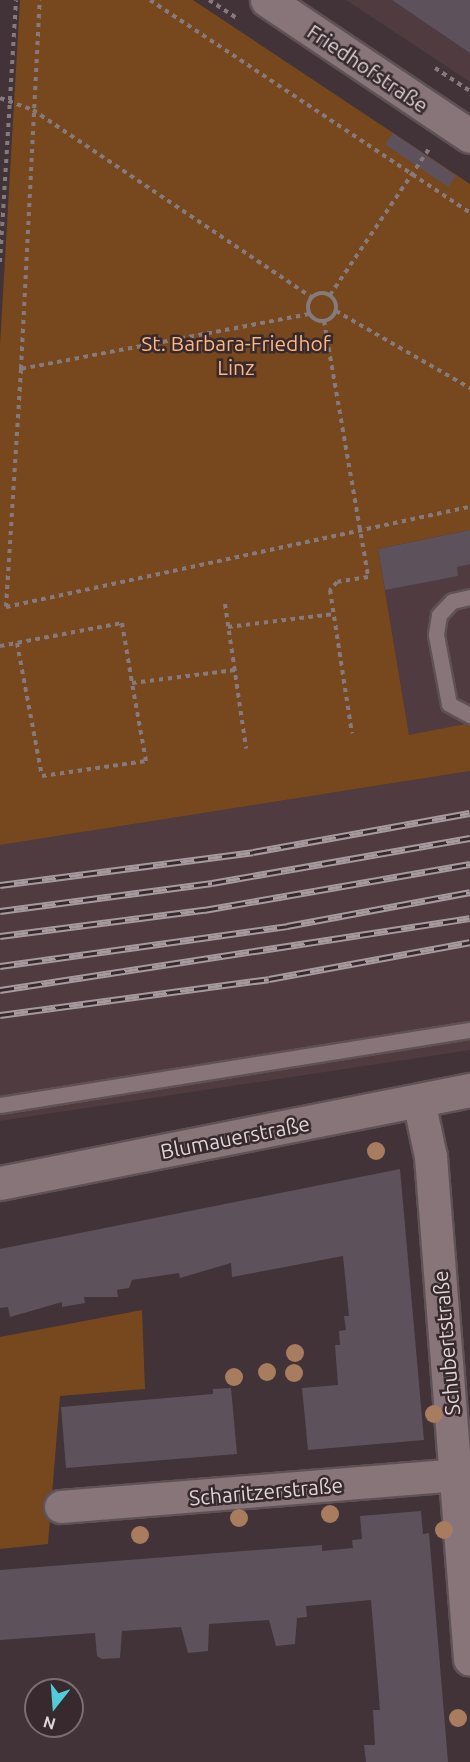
<!DOCTYPE html>
<meta charset="utf-8">
<style>
body{margin:0}
#map{position:relative;width:470px;height:1762px;overflow:hidden;background:#413337;font-family:Ubuntu,sans-serif}
div>[style]{position:absolute}
[style*='--x']{left:calc(var(--x)*1px);top:calc(var(--y)*1px);width:calc(var(--w)*1px);rotate:calc(var(--a)*1deg)}
.built>*{inset:0;background:#503b41}
.green>*{inset:0;background:#77471d}
.building>*{inset:0;background:#5d515c;transform-origin:0 0}
.path>*{height:4px;margin-top:-2px;transform-origin:0;background:repeating-linear-gradient(90deg,#867a7d 0 4.5px,transparent 0 9px)}
.path>.ring{margin:-2px;padding:0;box-sizing:content-box;background:none;border:4px solid #867a7d;border-radius:50%}
.roads{filter:drop-shadow(2px 0 #5f5256) drop-shadow(-2px 0 #5f5256) drop-shadow(0 2px #5f5256) drop-shadow(0 -2px #5f5256)}
.service>*{height:15px;margin:-7.5px;padding:0 7.5px;transform-origin:7.5px;border-radius:7.5px;background:#87757a}
.minor>*{height:32px;margin:-16px;padding:0 16px;transform-origin:16px;border-radius:16px;background:#87757a}
.secondary>*{height:33px;margin:-16.5px;padding:0 16.5px;transform-origin:16.5px;border-radius:16.5px;background:#87757a}
.rail>*{height:7px;margin-top:-3.5px;transform-origin:0;background:repeating-linear-gradient(90deg,#37292d 0 14px,#a59a9d 0 28px);box-sizing:border-box;border-block:2px solid #a59a9d}
.trees>*{width:18px;height:18px;margin:-9px;border-radius:50%;background:#a87c5f}
span{translate:-50% -50%;white-space:nowrap;text-align:center;line-height:1.15;-webkit-text-stroke:5px #37292d;paint-order:stroke}
.street-label{font-size:21px;color:#ded5d7}
.park-label{font-size:21px;color:#fdb77f}
.north{position:absolute;left:24px;top:1678px;width:60px;height:60px;box-sizing:border-box;background:#37292d;border:2px solid #7a6e71;border-radius:50%;rotate:197deg;font-size:16px;font-weight:700;line-height:24px;text-align:center;color:#ded5d7}
.north::after{content:'';display:block;margin:auto;width:21px;height:27px;background:#52cbda;clip-path:polygon(50% 0,100% 100%,50% 72%,0 100%)}
</style>
<div id="map">
<div class="built">
<div style="clip-path:polygon(346px 0,470px 0,470px 82px)"></div>
<div style="clip-path:polygon(470px 530px,470px 723px,409px 736px,378px 549px)"></div>
<div style="clip-path:polygon(470px 771px,470px 1050px,0 1121px,0 845px)"></div>
</div>
<div class="green">
<div style="clip-path:polygon(20px 0,193px 0,470px 184px,470px 530px,378px 549px,409px 735px,470px 723px,470px 771px,0 845px,0 345px)"></div>
<div style="clip-path:polygon(142px 1310px,145px 1389px,60px 1396px,48px 1544px,0 1549px,0 1337px)"></div>
</div>
<div class="building">
<div style="clip-path:polygon(392px 0,470px 0,470px 53px)"></div>
<div style="left:393px;top:133px;width:76px;height:14px;rotate:34deg"></div>
<div style="clip-path:polygon(470px 530px,470px 564px,457px 567px,458px 576px,385px 590px,378px 549px)"></div>
<div style="clip-path:polygon(400px 1169px,424px 1440px,308px 1450px,302px 1388px,338px 1385px,335px 1345px,340px 1345px,339px 1331px,346px 1330px,344px 1316px,349px 1316px,343px 1256px,232px 1277px,231px 1263px,180px 1278px,179px 1273px,132px 1280px,129px 1288px,117px 1290px,118px 1297px,84px 1297px,85px 1303px,62px 1307px,62px 1302px,10px 1317px,8px 1307px,0 1308px,0 1249px)"></div>
<div style="clip-path:polygon(231px 1388px,237px 1454px,66px 1468px,61px 1407px,213px 1394px,213px 1389px)"></div>
<div style="clip-path:polygon(421px 1511px,423px 1534px,429px 1533px,448px 1762px,366px 1762px,364px 1745px,375px 1745px,373px 1710px,380px 1710px,371px 1600px,306px 1606px,307px 1617px,297px 1618px,295px 1644px,276px 1646px,269px 1620px,209px 1624px,208px 1651px,188px 1653px,181px 1627px,122px 1631px,120px 1658px,102px 1659px,97px 1656px,95px 1633px,0 1640px,0 1570px,322px 1545px,322px 1551px,353px 1548px,352px 1540px,362px 1539px,360px 1516px)"></div>
</div>
<div class="path">
<div style="--x:150;--y:0;--w:384;--a:33.6"></div>
<div style="--x:209;--y:0;--w:33;--a:33"></div>
<div style="--x:435;--y:68;--w:42;--a:33.3"></div>
<div style="--x:0;--y:98;--w:35;--a:20"></div>
<div style="--x:33;--y:110;--w:335;--a:33.9"></div>
<div style="--x:0;--y:262;--w:262;--a:-86.5"></div>
<div class="ring" style="left:308px;top:293px;width:24px;height:24px"></div>
<div style="--x:330;--y:295;--w:176;--a:-55.9"></div>
<div style="--x:336;--y:311;--w:155;--a:29.9"></div>
<div style="--x:309;--y:314;--w:293;--a:169.2"></div>
<div style="--x:21;--y:369;--w:238;--a:93.6"></div>
<div style="--x:6;--y:607;--w:475;--a:-12.2"></div>
<div style="--x:324;--y:321;--w:260;--a:80.2"></div>
<div style="--x:368;--y:577;--w:31;--a:171"></div>
<div style="--x:337;--y:582;--w:11;--a:131"></div>
<div style="--x:330;--y:590;--w:145;--a:81.3"></div>
<div style="--x:21;--y:369;--w:369;--a:-87.1"></div>
<div style="--x:225;--y:604;--w:146;--a:81.7"></div>
<div style="--x:228;--y:627;--w:107;--a:-7"></div>
<div style="--x:17;--y:643;--w:135;--a:79.4"></div>
<div style="--x:42;--y:776;--w:105;--a:-8.2"></div>
<div style="--x:146;--y:761;--w:79;--a:-100.2"></div>
<div style="--x:0;--y:646;--w:124;--a:-10.7"></div>
<div style="--x:122;--y:623;--w:61;--a:80.5"></div>
<div style="--x:132;--y:683;--w:104;--a:-7.2"></div>
</div>
<div class="roads">
<div class="service">
<div style="--x:470;--y:597;--w:18;--a:167"></div>
<div style="--x:452;--y:601;--w:19;--a:133"></div>
<div style="--x:439;--y:615;--w:20;--a:99"></div>
<div style="--x:436;--y:635;--w:70;--a:79.3"></div>
<div style="--x:449;--y:704;--w:24;--a:28"></div>
<div style="--x:0;--y:1105;--w:476;--a:-9.1"></div>
</div>
<div class="minor">
<div style="--x:419;--y:1101;--w:57;--a:77.9"></div>
<div style="--x:431;--y:1157;--w:504;--a:85.56"></div>
<div style="--x:61;--y:1507;--w:410;--a:-4.6"></div>
</div>
<div class="secondary">
<div style="--x:267;--y:0;--w:244;--a:33.8"></div>
<div style="--x:0;--y:1183;--w:479;--a:-11.2"></div>
</div>
</div>
<div class="rail">
<div style="--x:0;--y:885;--w:255;--a:-7.4"></div>
<div style="--x:253;--y:852;--w:220;--a:-10.2"></div>
<div style="--x:0;--y:911;--w:214;--a:-7.5"></div>
<div style="--x:212;--y:883;--w:262;--a:-9.9"></div>
<div style="--x:0;--y:936;--w:206;--a:-7.3"></div>
<div style="--x:204;--y:910;--w:270;--a:-9.8"></div>
<div style="--x:0;--y:966;--w:290;--a:-7.9"></div>
<div style="--x:287;--y:926;--w:186;--a:-10.5"></div>
<div style="--x:0;--y:990;--w:475;--a:-8.7"></div>
<div style="--x:0;--y:1015;--w:271;--a:-7.6"></div>
<div style="--x:269;--y:979;--w:204;--a:-10.4"></div>
</div>
<div class="trees">
<div style="left:376px;top:1151px"></div>
<div style="left:295px;top:1353px"></div>
<div style="left:267px;top:1372px"></div>
<div style="left:294px;top:1373px"></div>
<div style="left:234px;top:1377px"></div>
<div style="left:434px;top:1414px"></div>
<div style="left:330px;top:1514px"></div>
<div style="left:239px;top:1518px"></div>
<div style="left:444px;top:1530px"></div>
<div style="left:140px;top:1535px"></div>
<div style="left:458px;top:1718px"></div>
</div>
<div class="street-label">
<span style="left:368px;top:68px;rotate:34deg">Friedhofstraße</span>
<span style="left:235px;top:1137px;rotate:-11deg">Blumauerstraße</span>
<span style="left:446px;top:1343px;rotate:-95deg">Schubertstraße</span>
<span style="left:266px;top:1491px;rotate:-5deg">Scharitzerstraße</span>
</div>
<div class="park-label">
<span style="left:236px;top:355px">St. Barbara-Friedhof<br>Linz</span>
</div>
<div class="north">N</div>
</div>
